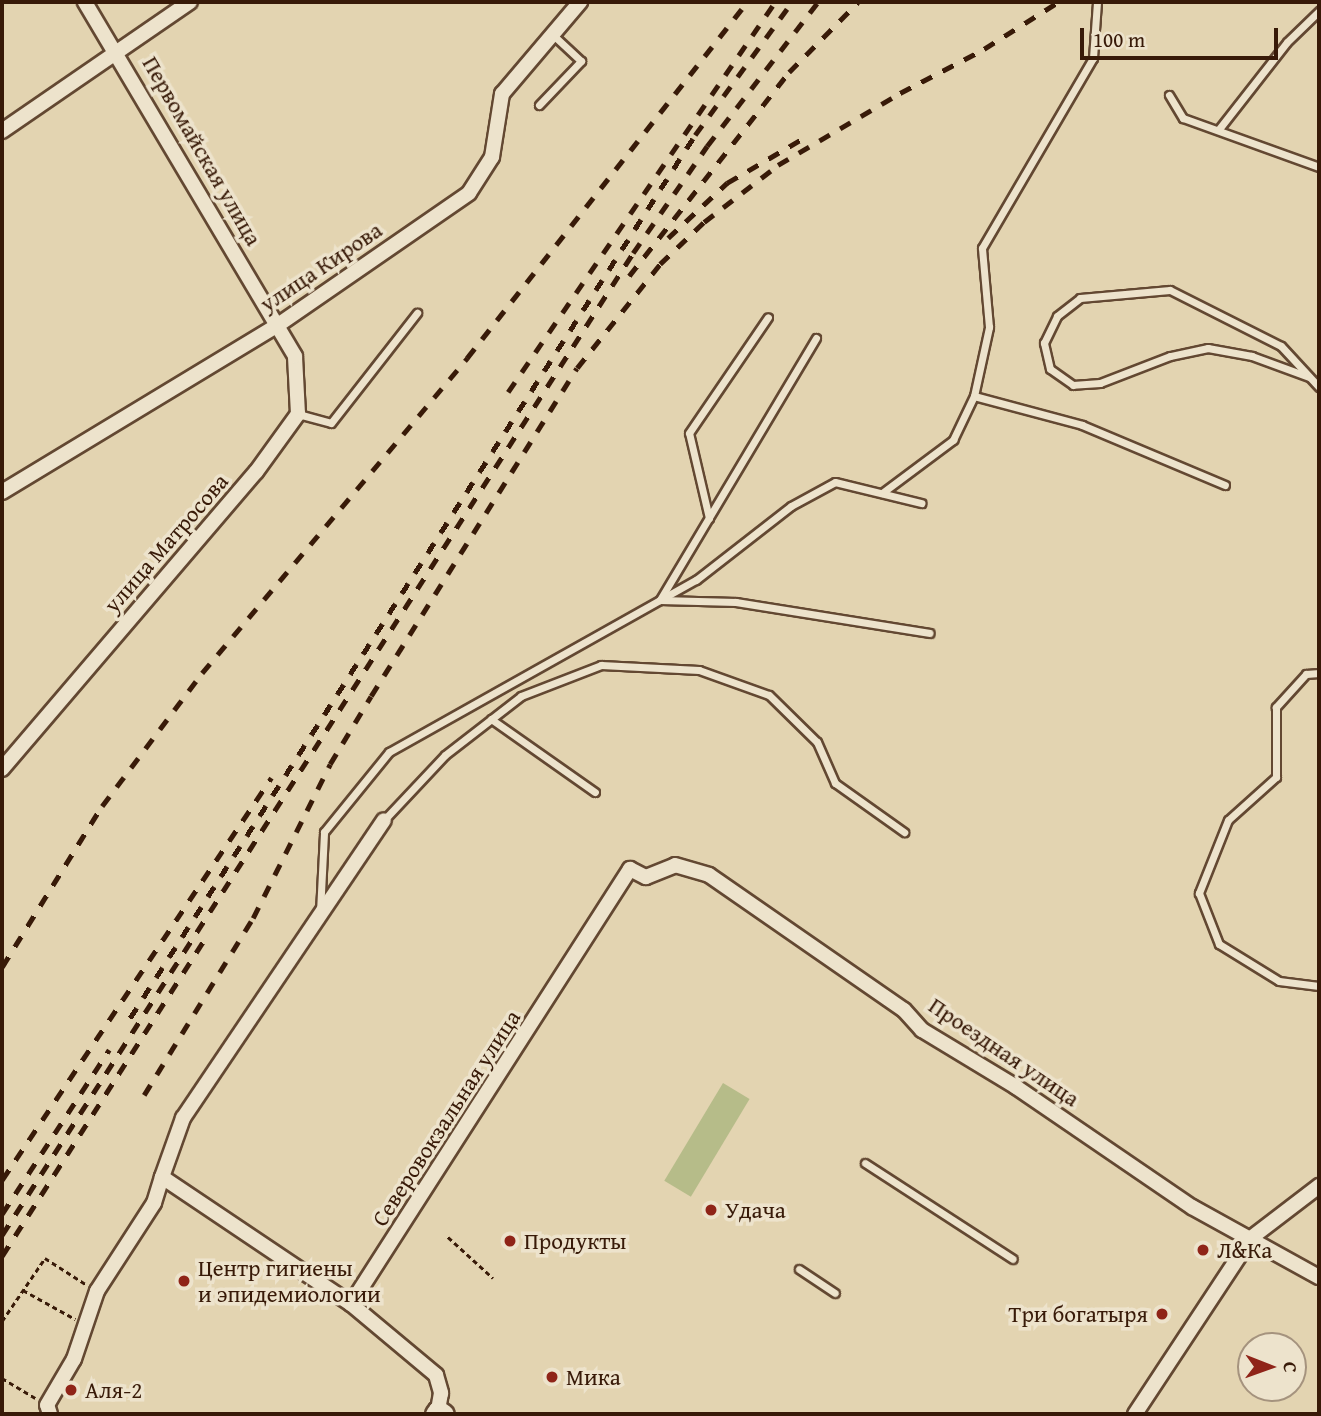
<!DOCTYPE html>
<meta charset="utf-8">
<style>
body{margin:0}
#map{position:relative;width:1321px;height:1416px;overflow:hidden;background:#e3d4b1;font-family:"Gentium Book Plus",serif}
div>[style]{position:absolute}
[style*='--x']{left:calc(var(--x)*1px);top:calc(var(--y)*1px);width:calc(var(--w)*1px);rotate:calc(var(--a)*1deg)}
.green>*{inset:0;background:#b6bc89;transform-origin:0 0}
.path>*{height:2.5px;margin-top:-1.25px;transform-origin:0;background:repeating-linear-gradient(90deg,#381a08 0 5px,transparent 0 8.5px)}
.roads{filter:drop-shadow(2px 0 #634832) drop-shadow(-2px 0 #634832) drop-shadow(0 2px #634832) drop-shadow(0 -2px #634832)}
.lane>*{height:7px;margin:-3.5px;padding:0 3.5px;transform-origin:3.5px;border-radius:3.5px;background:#ede3cc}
.street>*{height:14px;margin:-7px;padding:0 7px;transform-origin:7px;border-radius:7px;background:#ede3cc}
.secondary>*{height:19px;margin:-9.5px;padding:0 9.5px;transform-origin:9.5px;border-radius:9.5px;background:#ede3cc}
.rail>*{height:4.5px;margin-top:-2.25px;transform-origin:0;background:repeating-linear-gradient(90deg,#381a08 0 12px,transparent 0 24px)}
.dots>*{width:19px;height:19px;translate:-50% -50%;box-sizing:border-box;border:4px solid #ede3cc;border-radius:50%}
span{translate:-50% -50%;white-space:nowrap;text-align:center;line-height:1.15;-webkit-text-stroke:7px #ede3cc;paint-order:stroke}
.street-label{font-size:23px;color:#381a08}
.poi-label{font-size:23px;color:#381a08}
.left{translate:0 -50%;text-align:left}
.right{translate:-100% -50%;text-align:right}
.frame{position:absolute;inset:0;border:4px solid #381a08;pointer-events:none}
.north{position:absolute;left:1237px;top:1332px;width:70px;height:70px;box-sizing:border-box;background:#ede3cc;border:2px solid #a5937e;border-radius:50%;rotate:91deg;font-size:19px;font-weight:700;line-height:28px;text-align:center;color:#381a08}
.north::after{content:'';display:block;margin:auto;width:24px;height:32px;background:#8f2418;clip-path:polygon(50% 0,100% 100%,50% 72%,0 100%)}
.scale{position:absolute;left:1080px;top:28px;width:198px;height:32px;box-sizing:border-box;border:4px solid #381a08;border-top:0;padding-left:9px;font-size:21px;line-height:24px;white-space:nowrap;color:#381a08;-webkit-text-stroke:5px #ede3cc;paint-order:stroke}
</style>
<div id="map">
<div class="green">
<div style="left:723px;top:1083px;width:31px;height:114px;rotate:31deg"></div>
</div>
<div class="path">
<div style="--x:448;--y:1237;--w:61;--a:42.3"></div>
<div style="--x:23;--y:1290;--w:60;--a:29.1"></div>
<div style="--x:2;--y:1321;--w:76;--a:-55.7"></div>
<div style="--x:45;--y:1258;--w:50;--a:32.7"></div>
<div style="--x:2;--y:1378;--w:39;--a:31"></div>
</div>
<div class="roads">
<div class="lane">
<div style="--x:1169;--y:95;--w:27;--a:59"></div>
<div style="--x:1183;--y:118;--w:145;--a:19.8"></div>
<div style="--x:539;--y:105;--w:61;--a:-46.3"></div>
<div style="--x:581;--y:61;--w:40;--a:-137"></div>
<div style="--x:1219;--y:129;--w:110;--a:-52"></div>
<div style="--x:1287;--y:42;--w:45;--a:-44.1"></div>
<div style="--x:816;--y:338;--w:305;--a:120.8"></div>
<div style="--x:660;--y:600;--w:76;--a:1.5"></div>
<div style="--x:736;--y:602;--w:196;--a:9.1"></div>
<div style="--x:1309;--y:377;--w:61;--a:-159.8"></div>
<div style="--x:1252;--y:356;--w:45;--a:-169.7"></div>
<div style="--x:1208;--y:348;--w:39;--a:168"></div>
<div style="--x:1170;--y:356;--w:75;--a:158.9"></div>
<div style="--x:1100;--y:383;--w:27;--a:176"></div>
<div style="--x:1073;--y:385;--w:28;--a:-145"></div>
<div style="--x:1050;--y:369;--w:27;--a:-103"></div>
<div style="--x:1044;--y:343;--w:30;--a:-64"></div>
<div style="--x:1057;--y:316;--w:29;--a:-38"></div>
<div style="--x:1080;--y:298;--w:90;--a:-5.1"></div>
<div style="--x:1170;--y:290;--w:124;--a:26.8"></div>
<div style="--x:1281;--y:346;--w:56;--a:47.2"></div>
<div style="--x:974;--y:396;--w:71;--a:-77.7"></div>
<div style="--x:989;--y:327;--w:79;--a:-95.1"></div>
<div style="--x:982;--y:248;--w:220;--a:-59.7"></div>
<div style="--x:1093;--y:58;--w:56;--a:-85.9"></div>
<div style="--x:298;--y:414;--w:34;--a:15"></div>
<div style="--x:331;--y:423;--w:140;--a:-52"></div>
<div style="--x:882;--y:493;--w:89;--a:-36.7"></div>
<div style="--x:953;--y:440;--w:49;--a:-64.5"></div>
<div style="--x:974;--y:396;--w:112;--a:15"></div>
<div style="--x:1082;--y:425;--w:155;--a:22.8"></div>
<div style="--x:709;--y:518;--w:87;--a:-103.2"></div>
<div style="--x:689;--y:433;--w:140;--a:-55.7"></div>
<div style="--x:1319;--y:673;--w:13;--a:176"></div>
<div style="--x:1306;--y:674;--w:45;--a:132.3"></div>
<div style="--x:1276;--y:707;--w:70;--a:90"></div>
<div style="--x:1276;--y:777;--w:64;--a:138.1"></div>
<div style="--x:1228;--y:820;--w:79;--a:111.7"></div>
<div style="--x:1199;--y:893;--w:55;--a:68.6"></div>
<div style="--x:1219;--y:944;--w:70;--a:31.7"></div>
<div style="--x:1279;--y:981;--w:40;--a:7.1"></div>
<div style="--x:491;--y:719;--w:127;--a:35.1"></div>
<div style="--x:384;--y:820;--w:89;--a:-46.8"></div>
<div style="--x:445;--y:755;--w:96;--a:-37.8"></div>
<div style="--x:521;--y:696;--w:86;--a:-21.2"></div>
<div style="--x:601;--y:665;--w:98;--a:2.9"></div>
<div style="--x:699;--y:670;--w:74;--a:19.7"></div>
<div style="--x:769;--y:695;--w:67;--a:44.4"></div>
<div style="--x:817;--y:742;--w:45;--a:66.3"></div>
<div style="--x:835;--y:783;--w:85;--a:35.4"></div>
<div style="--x:320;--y:912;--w:80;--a:-87.1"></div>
<div style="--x:324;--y:832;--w:103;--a:-50.9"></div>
<div style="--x:389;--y:752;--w:352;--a:-29.3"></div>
<div style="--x:696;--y:580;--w:120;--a:-37.9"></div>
<div style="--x:791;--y:506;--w:50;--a:-28.6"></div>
<div style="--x:835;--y:482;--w:89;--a:13.7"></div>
<div style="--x:865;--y:1163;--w:176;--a:33"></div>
<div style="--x:799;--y:1269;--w:43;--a:33.7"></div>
</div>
<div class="street">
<div style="--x:2;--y:131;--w:228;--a:-34.5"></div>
<div style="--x:2;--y:492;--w:323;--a:-31.2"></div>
<div style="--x:278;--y:325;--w:232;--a:-34.6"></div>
<div style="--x:469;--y:193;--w:43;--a:-57.4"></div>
<div style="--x:492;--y:157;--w:64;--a:-81"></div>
<div style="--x:502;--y:94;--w:121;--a:-49.7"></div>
<div style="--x:2;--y:769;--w:391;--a:-49.5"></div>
<div style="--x:256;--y:472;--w:72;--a:-54.1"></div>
<div style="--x:298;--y:414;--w:58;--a:-93"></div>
<div style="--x:295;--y:356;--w:412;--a:-120.7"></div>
<div style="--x:162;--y:1177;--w:63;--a:-70.4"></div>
<div style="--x:183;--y:1118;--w:359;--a:-56"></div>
<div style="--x:351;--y:1304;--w:111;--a:39.9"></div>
<div style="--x:436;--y:1375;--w:19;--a:74"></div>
<div style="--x:441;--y:1393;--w:17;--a:100"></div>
<div style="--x:50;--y:1414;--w:9;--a:-108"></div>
<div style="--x:47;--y:1405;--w:53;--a:-59.6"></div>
<div style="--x:74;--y:1359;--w:72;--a:-71.3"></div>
<div style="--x:97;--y:1291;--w:105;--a:-57.1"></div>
<div style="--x:154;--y:1203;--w:27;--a:-73"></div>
<div style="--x:162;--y:1177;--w:228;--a:33.9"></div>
<div style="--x:351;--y:1304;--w:517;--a:-57.32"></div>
<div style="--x:630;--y:869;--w:18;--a:27"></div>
<div style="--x:646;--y:877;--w:31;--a:-22"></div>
<div style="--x:675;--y:865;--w:35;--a:16"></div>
<div style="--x:709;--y:875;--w:237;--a:34.7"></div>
<div style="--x:904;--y:1010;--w:27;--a:48"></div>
<div style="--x:922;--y:1030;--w:110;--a:31.2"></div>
<div style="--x:1016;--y:1087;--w:213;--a:34.3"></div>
<div style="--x:1192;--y:1207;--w:145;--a:28.9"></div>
<div style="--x:1135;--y:1414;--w:211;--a:-56.6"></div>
<div style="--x:1251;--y:1238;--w:86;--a:-37.4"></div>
</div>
<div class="secondary">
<div style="--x:435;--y:1414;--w:5;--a:-53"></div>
<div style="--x:438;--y:1410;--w:7;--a:34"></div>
</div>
</div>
<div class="rail">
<div style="--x:668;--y:238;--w:81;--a:-43"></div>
<div style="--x:727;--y:183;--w:87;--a:-30.4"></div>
<div style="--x:629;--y:276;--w:259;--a:-51.9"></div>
<div style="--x:789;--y:72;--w:98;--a:-45.4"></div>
<div style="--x:508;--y:392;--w:473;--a:-55.6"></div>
<div style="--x:2;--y:967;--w:190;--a:-58.2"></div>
<div style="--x:102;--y:806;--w:166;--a:-53.1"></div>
<div style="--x:202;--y:673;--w:412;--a:-49.9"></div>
<div style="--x:467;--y:358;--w:453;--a:-51.8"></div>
<div style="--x:130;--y:1018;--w:1048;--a:-57.39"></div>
<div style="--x:695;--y:135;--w:165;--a:-53.9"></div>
<div style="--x:144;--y:1095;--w:208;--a:-58.4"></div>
<div style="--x:253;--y:918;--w:172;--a:-63.4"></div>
<div style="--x:330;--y:764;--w:79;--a:-58.9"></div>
<div style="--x:371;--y:696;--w:387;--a:-57.9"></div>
<div style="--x:577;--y:368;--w:133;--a:-51.4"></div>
<div style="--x:660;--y:264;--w:61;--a:-43.7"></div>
<div style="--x:704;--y:222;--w:93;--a:-37.6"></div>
<div style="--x:778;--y:165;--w:142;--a:-30.5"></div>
<div style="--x:900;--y:93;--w:95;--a:-27.6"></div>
<div style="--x:984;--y:49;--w:88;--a:-32.4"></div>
<div style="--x:2;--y:1180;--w:484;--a:-56.2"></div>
<div style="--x:2;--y:1214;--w:196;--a:-56.9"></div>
<div style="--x:2;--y:1235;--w:1167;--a:-57.28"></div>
<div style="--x:633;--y:253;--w:130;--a:-55.3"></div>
<div style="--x:707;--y:146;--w:182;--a:-52.4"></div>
<div style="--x:2;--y:1256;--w:381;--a:-57.4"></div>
</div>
<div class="dots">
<div style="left:711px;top:1210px;background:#8f2418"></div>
<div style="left:510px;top:1241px;background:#8f2418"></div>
<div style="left:1203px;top:1250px;background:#8f2418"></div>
<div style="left:184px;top:1281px;background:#8f2418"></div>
<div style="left:1162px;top:1314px;background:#8f2418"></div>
<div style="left:552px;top:1377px;background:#8f2418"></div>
<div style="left:71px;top:1390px;background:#8f2418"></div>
</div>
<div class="street-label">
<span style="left:202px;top:151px;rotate:60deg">Первомайская улица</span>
<span style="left:321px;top:267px;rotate:-34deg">улица Кирова</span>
<span style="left:166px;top:543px;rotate:-49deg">улица Матросова</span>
<span style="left:1004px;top:1052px;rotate:34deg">Проездная улица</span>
<span style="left:446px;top:1118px;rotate:-57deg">Северовокзальная улица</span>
</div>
<div class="poi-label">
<span class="left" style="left:725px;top:1210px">Удача</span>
<span class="left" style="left:524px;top:1241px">Продукты</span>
<span class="left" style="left:1217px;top:1250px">Л&amp;Ка</span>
<span class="left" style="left:198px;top:1281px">Центр гигиены<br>и эпидемиологии</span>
<span class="right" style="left:1148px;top:1314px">Три богатыря</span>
<span class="left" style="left:566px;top:1377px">Мика</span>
<span class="left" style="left:85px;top:1390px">Аля-2</span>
</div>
<div class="frame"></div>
<div class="north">С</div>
<div class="scale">100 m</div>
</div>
